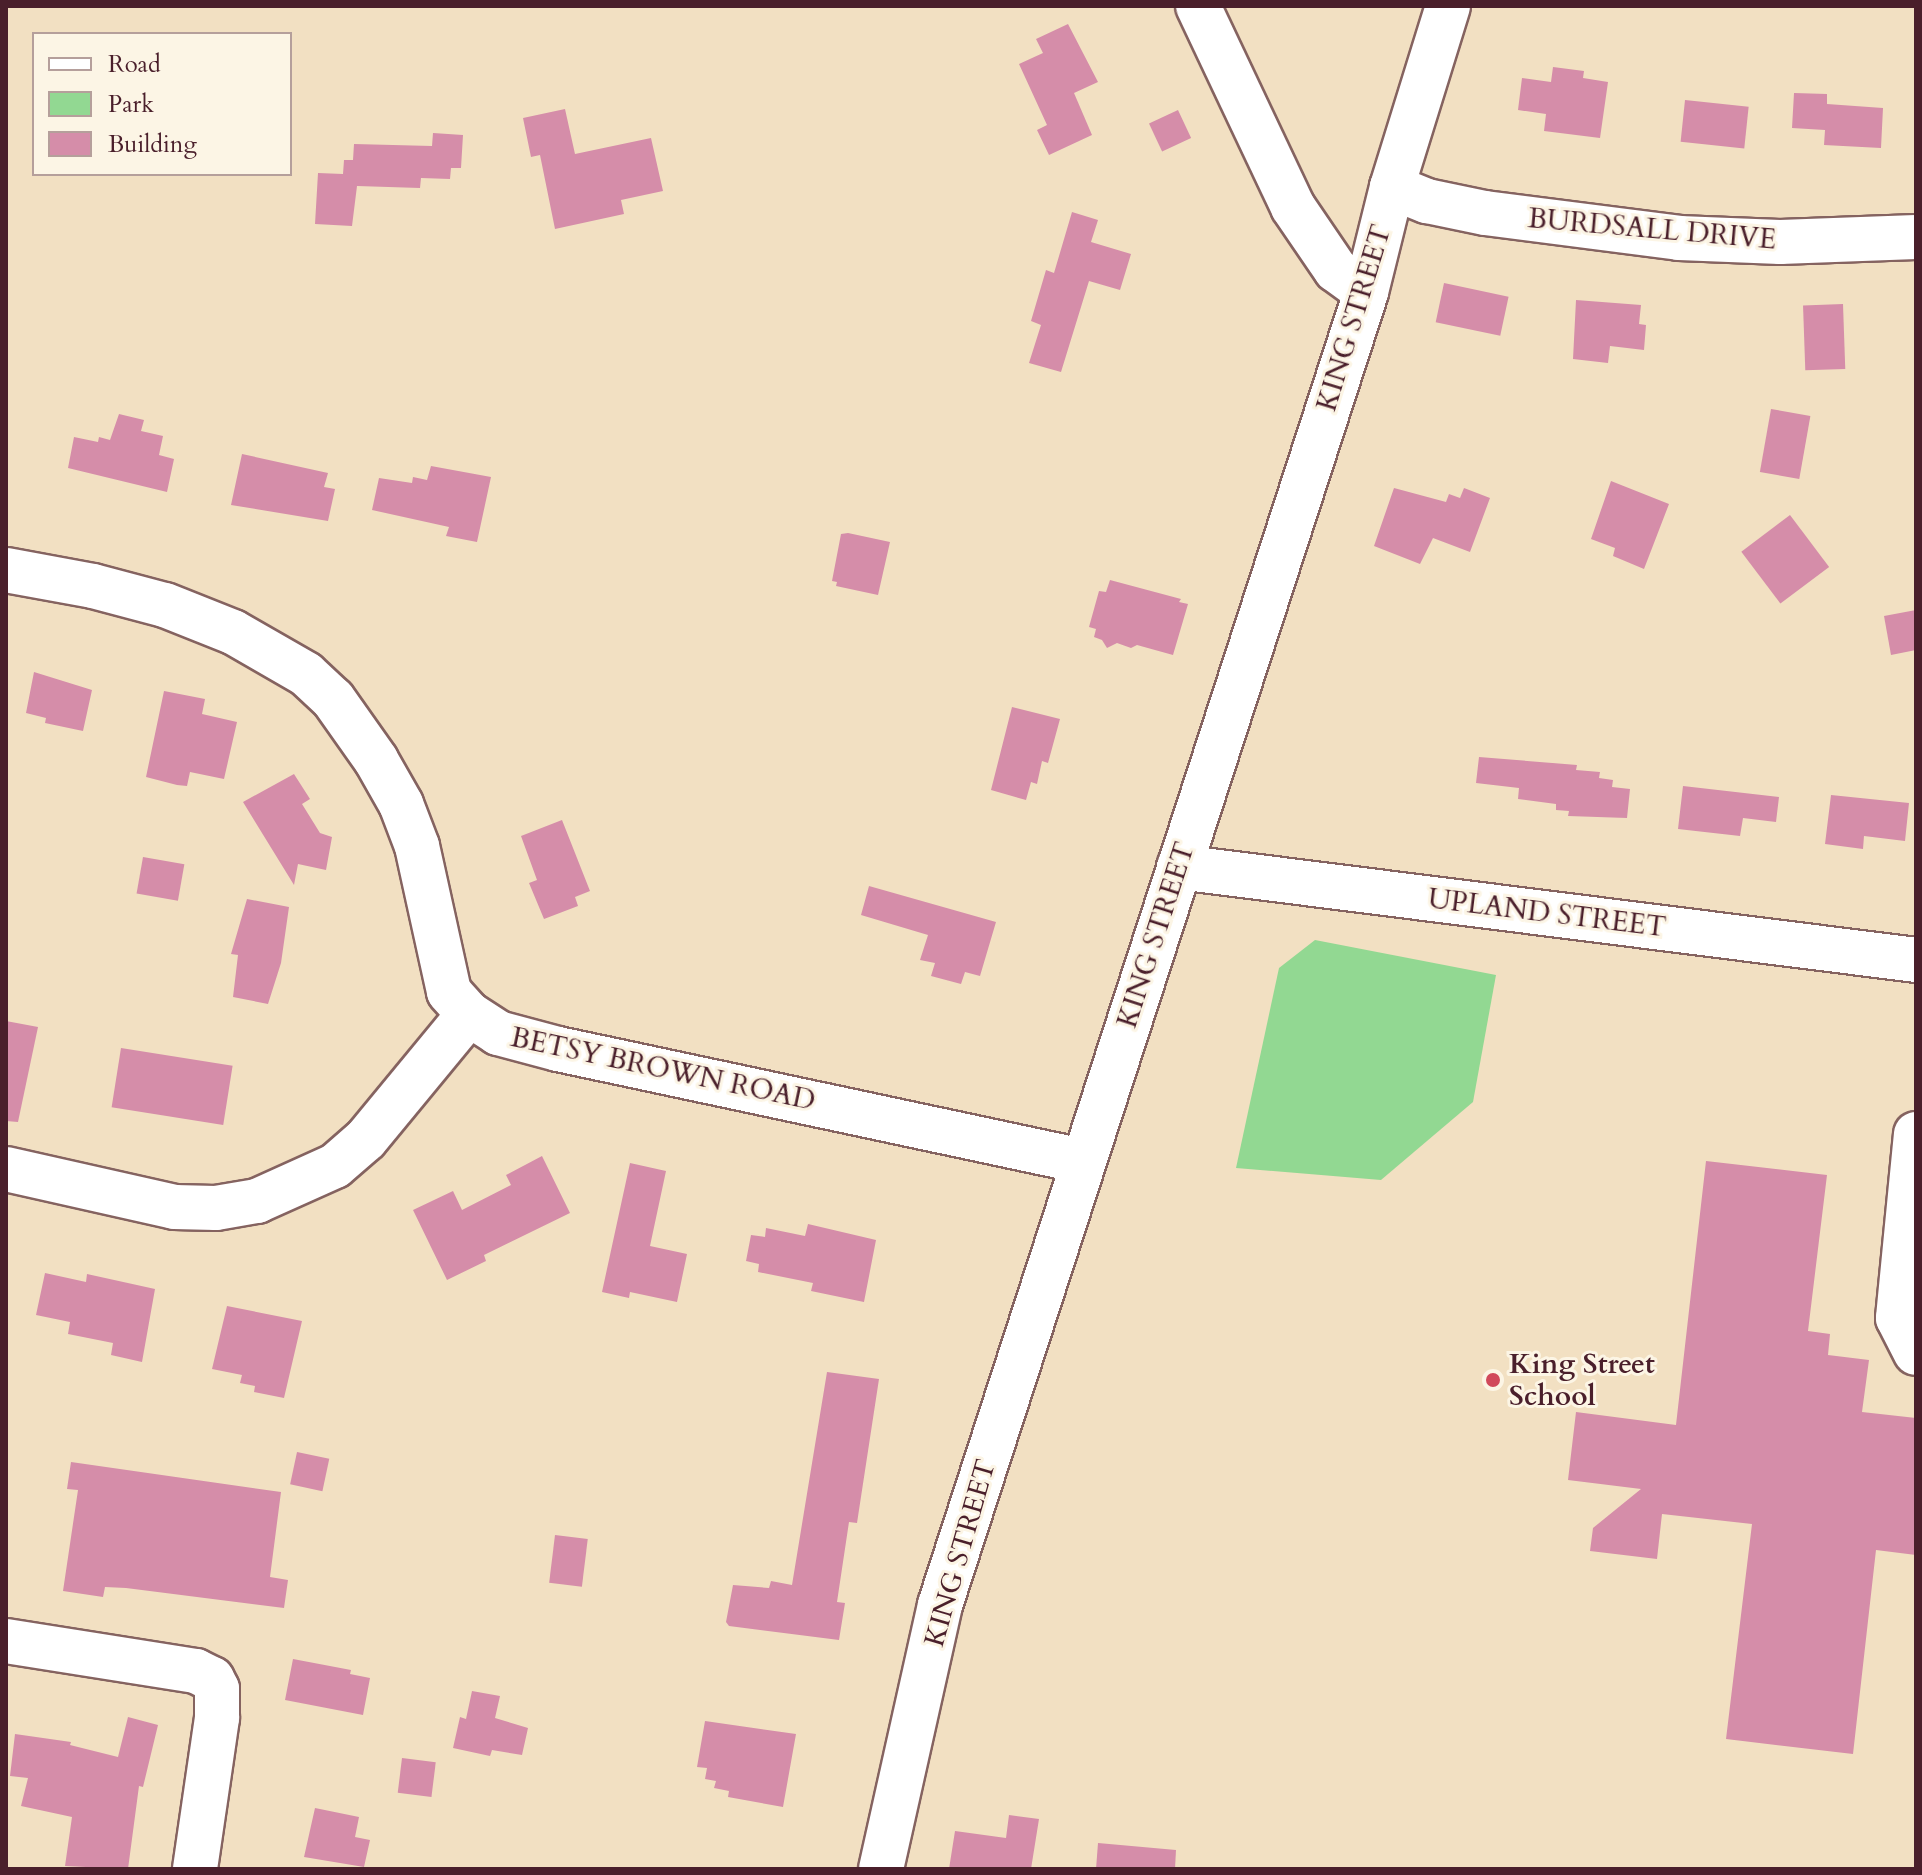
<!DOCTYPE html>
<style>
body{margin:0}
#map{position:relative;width:1922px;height:1875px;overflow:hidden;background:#f2e0c2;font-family:Cardo,serif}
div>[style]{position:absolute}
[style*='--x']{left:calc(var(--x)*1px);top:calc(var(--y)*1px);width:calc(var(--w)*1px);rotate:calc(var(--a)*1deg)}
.green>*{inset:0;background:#92d892}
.building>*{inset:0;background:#d58da9;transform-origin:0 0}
.roads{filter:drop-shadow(2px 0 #856360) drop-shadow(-2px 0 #856360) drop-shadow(0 2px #856360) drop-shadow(0 -2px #856360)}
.minor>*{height:44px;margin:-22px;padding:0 22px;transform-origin:22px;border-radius:22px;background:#fff}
.major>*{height:44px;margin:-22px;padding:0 22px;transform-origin:22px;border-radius:22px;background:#fff}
.dots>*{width:22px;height:22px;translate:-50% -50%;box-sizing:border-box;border:4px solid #fcf5e5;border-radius:50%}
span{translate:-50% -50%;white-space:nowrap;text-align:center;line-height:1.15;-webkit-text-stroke:6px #fcf5e5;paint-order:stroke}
.street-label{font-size:28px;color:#4a1f2b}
.poi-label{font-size:28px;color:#4a1f2b;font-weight:700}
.left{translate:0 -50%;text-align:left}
.frame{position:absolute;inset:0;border:8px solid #4a1f2b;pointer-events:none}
.legend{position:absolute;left:32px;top:32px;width:260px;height:144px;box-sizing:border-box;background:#fcf5e5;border:2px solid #b59f9b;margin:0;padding:10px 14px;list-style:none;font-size:24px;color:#4a1f2b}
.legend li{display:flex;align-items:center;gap:16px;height:40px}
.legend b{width:40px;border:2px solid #b59f9b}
</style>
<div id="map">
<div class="green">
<div style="clip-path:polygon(1315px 940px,1496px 975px,1473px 1102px,1381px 1180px,1236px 1168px,1279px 968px)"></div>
</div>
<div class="building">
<div style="clip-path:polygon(1068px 24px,1098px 82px,1074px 93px,1092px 135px,1049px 155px,1037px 130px,1047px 125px,1019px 64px,1043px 53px,1036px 39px)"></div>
<div style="clip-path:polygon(1553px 67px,1584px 71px,1583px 78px,1608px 82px,1600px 138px,1544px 131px,1546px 114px,1518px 110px,1522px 78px,1551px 82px)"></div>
<div style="clip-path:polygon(1794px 93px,1827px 94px,1827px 104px,1883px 108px,1881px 148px,1824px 145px,1825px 130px,1792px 128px)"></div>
<div style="left:1685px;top:100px;width:64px;height:42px;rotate:6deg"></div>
<div style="clip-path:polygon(565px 109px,575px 154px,651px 138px,663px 191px,621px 200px,624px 214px,555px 229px,540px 155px,531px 157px,523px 118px)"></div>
<div style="left:1178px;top:110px;width:31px;height:32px;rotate:65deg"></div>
<div style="clip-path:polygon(433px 133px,463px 135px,461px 168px,451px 168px,450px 179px,421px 178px,420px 188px,357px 186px,352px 226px,315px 224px,318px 173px,343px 174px,344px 160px,353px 160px,354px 144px,432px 146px)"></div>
<div style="clip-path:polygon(1072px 212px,1098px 220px,1091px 242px,1131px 254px,1120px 290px,1089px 281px,1061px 372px,1029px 363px,1041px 325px,1031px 321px,1046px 270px,1054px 273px)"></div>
<div style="left:1444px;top:283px;width:66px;height:40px;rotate:12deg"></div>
<div style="clip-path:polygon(1576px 300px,1641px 305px,1639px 324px,1646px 325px,1644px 350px,1610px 346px,1608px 363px,1573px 359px)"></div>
<div style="left:1843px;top:304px;width:65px;height:40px;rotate:88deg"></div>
<div style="left:1771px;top:409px;width:40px;height:64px;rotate:10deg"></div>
<div style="clip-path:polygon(119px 414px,144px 420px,141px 431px,163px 436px,159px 455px,174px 459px,167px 492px,68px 468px,74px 437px,98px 442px,99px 437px,110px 440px)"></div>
<div style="clip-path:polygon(242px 454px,328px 473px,324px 487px,335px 489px,328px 521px,231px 505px)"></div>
<div style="clip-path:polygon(431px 466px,491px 477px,477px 542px,446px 536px,449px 527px,372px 510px,379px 478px,412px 483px,413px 477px,427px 480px)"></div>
<div style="clip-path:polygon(1611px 481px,1669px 504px,1644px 569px,1613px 556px,1615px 548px,1591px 539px)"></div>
<div style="clip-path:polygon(1394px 488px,1446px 502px,1449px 494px,1460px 498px,1464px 488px,1490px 498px,1470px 552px,1433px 538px,1420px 564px,1374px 546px)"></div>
<div style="left:1790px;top:515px;width:65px;height:61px;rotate:53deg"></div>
<div style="clip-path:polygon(848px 533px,890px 542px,878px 595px,836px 586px,837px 582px,832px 581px,841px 534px)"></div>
<div style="clip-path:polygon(1110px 580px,1181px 599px,1179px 602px,1188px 604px,1173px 655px,1137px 645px,1131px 648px,1117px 643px,1107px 648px,1102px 640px,1094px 637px,1096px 629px,1089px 627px,1099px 591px,1106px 592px)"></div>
<div style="clip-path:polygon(1916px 610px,1916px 650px,1891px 655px,1884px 616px)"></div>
<div style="clip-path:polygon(34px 672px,92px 690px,83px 731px,45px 723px,46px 718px,26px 713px)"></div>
<div style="clip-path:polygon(164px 691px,205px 699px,202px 714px,237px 722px,224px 779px,190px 772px,187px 786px,177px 785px,146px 777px)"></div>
<div style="clip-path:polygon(1012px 707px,1060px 719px,1048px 763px,1042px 761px,1037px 784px,1031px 782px,1026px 800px,991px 790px)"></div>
<div style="clip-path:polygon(1479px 757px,1577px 765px,1576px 770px,1600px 772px,1599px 778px,1613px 780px,1612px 787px,1630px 789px,1627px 818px,1568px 816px,1569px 811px,1556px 810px,1556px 804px,1518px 799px,1519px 788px,1476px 783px)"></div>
<div style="clip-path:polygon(294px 774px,310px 799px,302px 804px,320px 833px,332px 837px,326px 870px,298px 864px,294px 885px,243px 802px)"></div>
<div style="clip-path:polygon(1683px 786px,1779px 797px,1776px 822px,1743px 818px,1740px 836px,1678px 829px)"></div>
<div style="clip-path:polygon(1831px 795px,1909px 803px,1905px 841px,1864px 836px,1863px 849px,1825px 844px)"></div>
<div style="clip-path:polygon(562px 820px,590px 891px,575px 897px,578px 906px,544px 919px,529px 883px,537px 880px,521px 836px)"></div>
<div style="left:143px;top:857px;width:42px;height:37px;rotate:10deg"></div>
<div style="clip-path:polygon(869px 886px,996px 922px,980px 976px,965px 972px,961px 984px,931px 976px,935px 963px,920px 960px,928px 935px,861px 915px)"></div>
<div style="clip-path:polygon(247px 899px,289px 907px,281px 963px,268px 1004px,233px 997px,238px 955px,231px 954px)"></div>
<div style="clip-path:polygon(6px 1021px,38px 1027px,18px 1122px,6px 1121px)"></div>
<div style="left:121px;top:1048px;width:113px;height:60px;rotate:9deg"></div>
<div style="clip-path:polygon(542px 1156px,570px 1213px,484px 1255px,486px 1261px,447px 1280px,413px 1210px,453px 1191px,462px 1210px,511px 1185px,506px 1175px)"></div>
<div style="clip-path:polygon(1706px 1161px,1827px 1175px,1808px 1331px,1830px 1334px,1828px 1355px,1869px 1360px,1862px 1412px,1916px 1418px,1916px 1555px,1876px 1550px,1853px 1754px,1726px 1739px,1752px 1524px,1662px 1514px,1657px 1559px,1590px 1551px,1593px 1528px,1641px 1489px,1568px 1480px,1576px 1412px,1676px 1425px)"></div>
<div style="clip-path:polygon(630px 1163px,666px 1171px,650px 1246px,687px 1254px,677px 1302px,630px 1292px,629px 1298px,602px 1292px)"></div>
<div style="clip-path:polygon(808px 1224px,876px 1240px,864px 1302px,811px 1291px,813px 1283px,758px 1272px,759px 1264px,746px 1261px,751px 1235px,765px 1237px,766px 1228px,805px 1236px)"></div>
<div style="clip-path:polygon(45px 1273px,86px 1282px,87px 1274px,155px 1289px,142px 1362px,111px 1355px,113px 1343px,68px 1334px,70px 1322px,36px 1315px)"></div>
<div style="clip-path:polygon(227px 1306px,302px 1321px,284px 1398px,254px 1392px,255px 1386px,240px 1383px,242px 1375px,212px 1369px)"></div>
<div style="clip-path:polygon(827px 1372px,879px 1379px,857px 1523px,849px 1522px,837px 1602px,845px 1603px,839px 1640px,729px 1626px,726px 1622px,733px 1585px,769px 1588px,771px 1581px,792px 1585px)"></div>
<div style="left:297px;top:1452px;width:33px;height:33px;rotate:12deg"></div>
<div style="clip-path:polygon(71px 1462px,281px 1492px,270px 1577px,288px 1580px,284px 1608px,126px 1588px,105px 1587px,103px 1597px,63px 1591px,78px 1490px,67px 1489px)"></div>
<div style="left:555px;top:1535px;width:33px;height:48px;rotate:7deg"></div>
<div style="clip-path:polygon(293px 1659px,351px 1670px,350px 1674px,370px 1678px,363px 1715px,285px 1700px)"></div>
<div style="clip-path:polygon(472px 1691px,500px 1696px,495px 1718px,528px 1728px,522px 1755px,492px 1750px,490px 1756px,453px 1748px,460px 1717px,466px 1719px)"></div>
<div style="clip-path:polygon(128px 1717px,158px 1725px,143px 1787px,139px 1786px,128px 1869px,65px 1866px,72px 1817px,21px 1806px,28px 1778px,10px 1776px,15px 1734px,71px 1742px,70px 1745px,118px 1757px)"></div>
<div style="clip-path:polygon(705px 1721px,796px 1734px,783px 1807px,728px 1797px,729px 1791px,714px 1788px,716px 1781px,705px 1779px,707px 1768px,697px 1767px)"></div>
<div style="left:402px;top:1758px;width:34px;height:35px;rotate:7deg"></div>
<div style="clip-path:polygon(315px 1808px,359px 1817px,355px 1837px,370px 1840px,364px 1867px,304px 1857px)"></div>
<div style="clip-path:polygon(1009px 1815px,1039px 1819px,1031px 1869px,949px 1869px,955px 1831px,1006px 1838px)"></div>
<div style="clip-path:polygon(1098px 1843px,1176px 1850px,1175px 1869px,1096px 1869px)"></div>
</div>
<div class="roads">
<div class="minor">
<div style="--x:1198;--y:6;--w:222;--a:64.7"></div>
<div style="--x:1293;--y:207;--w:76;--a:55.7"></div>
<div style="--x:1336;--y:270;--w:37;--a:36"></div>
<div style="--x:1392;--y:187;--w:38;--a:22"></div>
<div style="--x:1427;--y:201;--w:59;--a:11.7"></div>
<div style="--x:1485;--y:213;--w:196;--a:7.3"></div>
<div style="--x:1679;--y:238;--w:101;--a:2.3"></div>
<div style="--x:1780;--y:242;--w:136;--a:-2.1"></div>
<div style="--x:6;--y:570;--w:88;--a:10.4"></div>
<div style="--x:93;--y:586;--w:74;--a:14.8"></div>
<div style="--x:165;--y:605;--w:73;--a:21.7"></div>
<div style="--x:233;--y:632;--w:84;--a:29.9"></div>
<div style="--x:306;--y:674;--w:37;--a:43"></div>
<div style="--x:333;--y:699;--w:75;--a:54.8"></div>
<div style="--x:376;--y:760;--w:51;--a:60.4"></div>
<div style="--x:401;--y:804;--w:45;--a:69.1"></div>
<div style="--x:417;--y:846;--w:149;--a:77.6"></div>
<div style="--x:449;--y:992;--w:30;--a:48"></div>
<div style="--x:469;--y:1014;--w:35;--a:33"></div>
<div style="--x:498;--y:1033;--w:62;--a:14.9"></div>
<div style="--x:558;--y:1049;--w:536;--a:12.06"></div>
<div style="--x:1179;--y:867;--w:743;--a:7.19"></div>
<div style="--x:1916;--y:1134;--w:185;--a:95.6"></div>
<div style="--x:1898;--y:1318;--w:39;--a:63"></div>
<div style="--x:6;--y:1169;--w:172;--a:12.7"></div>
<div style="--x:174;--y:1207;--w:42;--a:1.4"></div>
<div style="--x:216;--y:1208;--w:42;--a:-9.7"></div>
<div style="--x:257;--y:1201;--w:85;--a:-24.2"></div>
<div style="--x:335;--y:1166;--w:41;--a:-41.1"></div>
<div style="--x:366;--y:1139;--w:162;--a:-50.5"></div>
<div style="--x:6;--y:1641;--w:192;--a:9"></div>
<div style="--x:196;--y:1671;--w:18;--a:27"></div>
<div style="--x:212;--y:1679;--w:11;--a:63"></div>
<div style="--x:217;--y:1689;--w:29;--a:90"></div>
<div style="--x:217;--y:1718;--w:153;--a:98.3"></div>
</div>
<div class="major">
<div style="--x:881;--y:1869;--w:271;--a:-77.4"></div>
<div style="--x:940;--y:1605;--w:1380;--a:-72.02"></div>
<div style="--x:1366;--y:292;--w:108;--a:-76.1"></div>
<div style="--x:1392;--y:187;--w:189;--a:-72.8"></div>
</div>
</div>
<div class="dots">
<div style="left:1493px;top:1380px;background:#d1495b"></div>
</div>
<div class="street-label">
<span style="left:1652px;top:229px;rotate:5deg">BURDSALL DRIVE</span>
<span style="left:1354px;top:318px;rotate:-73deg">KING STREET</span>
<span style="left:1547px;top:913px;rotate:7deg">UPLAND STREET</span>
<span style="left:1156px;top:935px;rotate:-72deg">KING STREET</span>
<span style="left:663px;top:1069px;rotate:12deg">BETSY BROWN ROAD</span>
<span style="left:960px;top:1553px;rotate:-74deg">KING STREET</span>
</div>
<div class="poi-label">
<span class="left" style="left:1509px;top:1380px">King Street<br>School</span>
</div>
<div class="frame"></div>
<ul class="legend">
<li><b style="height:10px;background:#fff"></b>Road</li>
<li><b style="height:22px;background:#92d892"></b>Park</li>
<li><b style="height:22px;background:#d58da9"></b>Building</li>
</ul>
</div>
